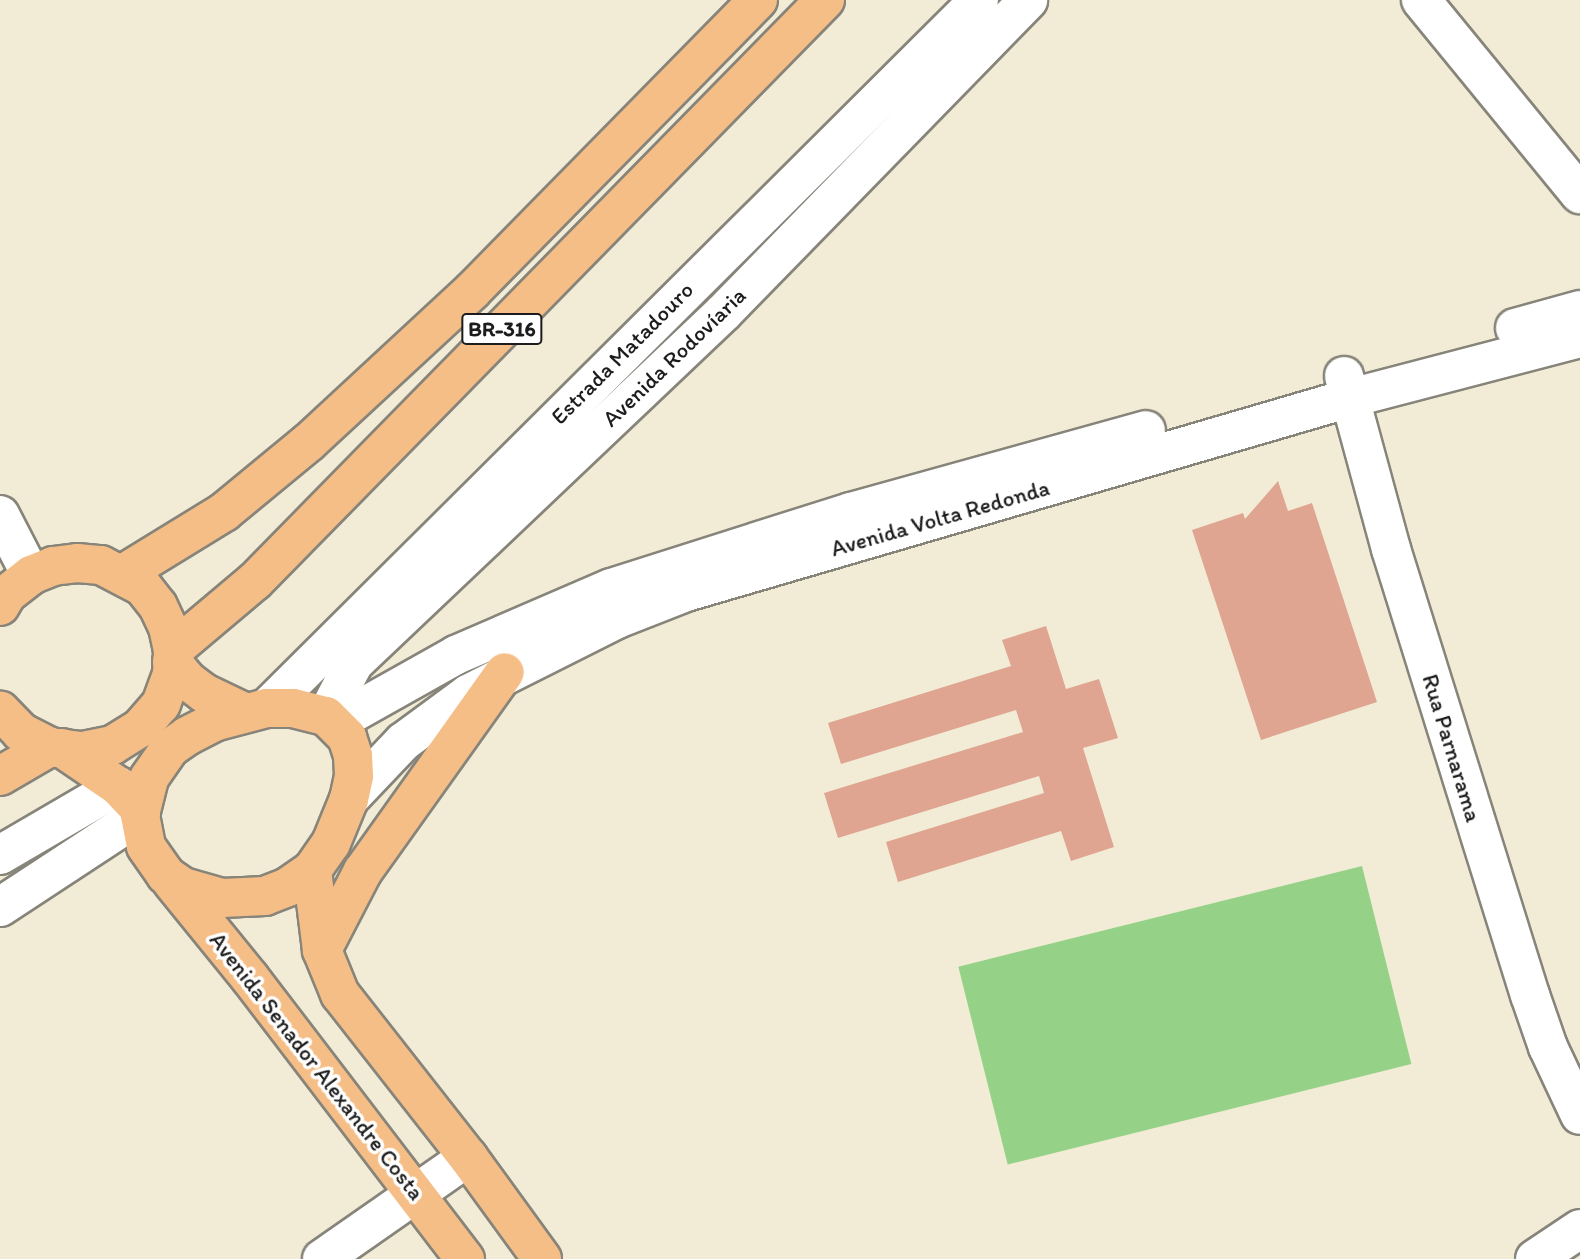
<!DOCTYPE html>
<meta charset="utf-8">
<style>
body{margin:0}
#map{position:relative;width:1580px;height:1259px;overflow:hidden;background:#f2ecd7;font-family:Itim,sans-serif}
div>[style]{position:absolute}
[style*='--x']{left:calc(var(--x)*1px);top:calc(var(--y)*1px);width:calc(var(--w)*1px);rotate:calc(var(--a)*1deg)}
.green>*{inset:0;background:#95d287;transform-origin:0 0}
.building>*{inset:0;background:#dfa591}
.roads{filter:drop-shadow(2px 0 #87847a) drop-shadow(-2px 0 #87847a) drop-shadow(0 2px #87847a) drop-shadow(0 -2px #87847a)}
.minor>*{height:38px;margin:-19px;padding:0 19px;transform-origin:19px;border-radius:19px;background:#fff}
.major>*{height:38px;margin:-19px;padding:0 19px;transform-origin:19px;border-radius:19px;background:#f6be87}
.highway>*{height:38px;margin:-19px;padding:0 19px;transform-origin:19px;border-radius:19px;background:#f6be87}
span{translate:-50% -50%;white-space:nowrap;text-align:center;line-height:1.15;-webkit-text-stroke:7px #fff;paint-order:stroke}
.shield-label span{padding:2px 5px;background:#fff;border:2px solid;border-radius:5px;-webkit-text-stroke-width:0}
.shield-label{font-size:21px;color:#1c1c1c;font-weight:700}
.street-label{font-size:23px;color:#1c1c1c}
</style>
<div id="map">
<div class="green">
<div style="left:1362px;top:866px;width:204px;height:416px;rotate:76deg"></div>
</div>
<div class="building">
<div style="clip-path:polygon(1278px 481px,1288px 511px,1312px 503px,1377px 702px,1261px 740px,1192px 530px,1243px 513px,1245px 519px)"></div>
<div style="clip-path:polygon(1046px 626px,1066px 689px,1099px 679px,1118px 738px,1083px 748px,1114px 847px,1071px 861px,1061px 831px,898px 882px,886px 842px,1044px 793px,1039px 776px,838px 838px,824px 793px,1023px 732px,1016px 710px,841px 764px,828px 723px,1011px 666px,1002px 640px)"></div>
</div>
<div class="roads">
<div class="minor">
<div style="--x:1421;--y:0;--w:251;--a:50.7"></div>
<div style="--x:1515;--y:328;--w:67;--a:-15.5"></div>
<div style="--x:1344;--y:376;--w:179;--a:74.8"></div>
<div style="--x:1391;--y:549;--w:467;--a:72.7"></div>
<div style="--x:1530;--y:995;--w:55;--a:70.9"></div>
<div style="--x:1548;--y:1047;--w:75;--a:64.8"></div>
<div style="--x:0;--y:515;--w:68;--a:62.7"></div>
<div style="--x:267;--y:708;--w:1004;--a:-44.84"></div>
<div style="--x:326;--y:716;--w:60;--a:-62.2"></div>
<div style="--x:354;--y:663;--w:509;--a:-43.49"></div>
<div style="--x:723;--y:313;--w:437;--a:-45.7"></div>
<div style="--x:335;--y:723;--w:139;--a:-29.3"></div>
<div style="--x:456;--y:655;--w:169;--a:-23.4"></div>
<div style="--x:611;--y:588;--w:252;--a:-17.6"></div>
<div style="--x:851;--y:512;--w:306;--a:-15.5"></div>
<div style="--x:349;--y:799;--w:79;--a:-46.5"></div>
<div style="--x:403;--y:742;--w:81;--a:-36.4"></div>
<div style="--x:468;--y:694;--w:167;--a:-26.7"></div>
<div style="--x:617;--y:619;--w:74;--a:-21.4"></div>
<div style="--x:686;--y:592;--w:692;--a:-16.29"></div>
<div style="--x:1350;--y:398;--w:238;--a:-14.6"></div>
<div style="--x:0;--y:855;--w:137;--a:-30.3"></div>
<div style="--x:0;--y:907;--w:168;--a:-33.3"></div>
<div style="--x:322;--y:1259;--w:178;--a:-34.9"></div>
<div style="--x:1535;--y:1259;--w:54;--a:-33.7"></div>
</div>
<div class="major">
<div style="--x:172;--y:662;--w:25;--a:50"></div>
<div style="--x:188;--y:681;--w:20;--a:37"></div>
<div style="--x:204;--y:693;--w:44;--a:25.4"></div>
<div style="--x:267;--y:708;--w:26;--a:0"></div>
<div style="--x:293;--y:708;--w:34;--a:14"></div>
<div style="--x:326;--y:716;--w:30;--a:45"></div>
<div style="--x:347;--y:737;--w:20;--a:72"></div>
<div style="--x:353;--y:756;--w:20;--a:87"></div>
<div style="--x:354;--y:776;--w:24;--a:102"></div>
<div style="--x:349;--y:799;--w:48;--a:112.2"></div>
<div style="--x:331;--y:843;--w:33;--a:125"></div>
<div style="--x:312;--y:870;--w:29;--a:145"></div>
<div style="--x:288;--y:887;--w:25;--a:159"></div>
<div style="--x:265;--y:896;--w:43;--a:177.3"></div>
<div style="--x:222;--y:898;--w:41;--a:-164.2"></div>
<div style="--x:183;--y:887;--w:21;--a:-145"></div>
<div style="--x:166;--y:875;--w:35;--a:-125"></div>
<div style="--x:146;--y:846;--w:32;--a:-101"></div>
<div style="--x:140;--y:815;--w:38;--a:-76"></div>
<div style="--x:149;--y:778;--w:37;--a:-55"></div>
<div style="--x:170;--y:748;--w:21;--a:-35"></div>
<div style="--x:187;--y:736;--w:30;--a:-27"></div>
<div style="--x:214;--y:722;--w:55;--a:-14.8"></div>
<div style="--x:62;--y:748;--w:68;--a:34.2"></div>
<div style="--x:118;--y:786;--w:34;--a:47"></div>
<div style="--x:312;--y:870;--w:81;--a:82.9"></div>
<div style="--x:322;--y:950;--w:48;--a:67.8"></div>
<div style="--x:340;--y:994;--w:207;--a:51.9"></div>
<div style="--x:468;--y:1157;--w:126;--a:54"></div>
<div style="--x:172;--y:882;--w:124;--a:50.9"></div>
<div style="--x:250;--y:978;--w:354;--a:52.6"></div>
<div style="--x:322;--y:950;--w:89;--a:-62.6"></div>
<div style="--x:363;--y:871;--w:244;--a:-54.5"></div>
</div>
<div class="highway">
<div style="--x:123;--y:574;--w:119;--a:-31.5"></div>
<div style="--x:224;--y:512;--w:110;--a:-39.5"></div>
<div style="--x:309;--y:442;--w:222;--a:-42.8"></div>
<div style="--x:472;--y:291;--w:408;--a:-45.5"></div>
<div style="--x:0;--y:606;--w:14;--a:-60"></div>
<div style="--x:7;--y:594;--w:31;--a:-38"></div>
<div style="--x:31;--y:575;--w:24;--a:-22"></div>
<div style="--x:53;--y:566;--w:24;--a:-7"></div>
<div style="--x:77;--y:563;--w:24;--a:5"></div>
<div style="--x:101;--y:565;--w:47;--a:27.6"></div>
<div style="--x:143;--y:587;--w:24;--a:52"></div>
<div style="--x:158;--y:606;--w:23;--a:65"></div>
<div style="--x:168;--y:627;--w:24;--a:78"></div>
<div style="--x:173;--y:650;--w:24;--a:92"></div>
<div style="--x:172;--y:674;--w:32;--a:110"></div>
<div style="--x:161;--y:704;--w:32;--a:131"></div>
<div style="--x:140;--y:728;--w:32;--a:148"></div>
<div style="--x:113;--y:745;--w:33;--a:169"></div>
<div style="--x:81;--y:751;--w:31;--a:-173"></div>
<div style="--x:50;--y:747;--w:33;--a:-153"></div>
<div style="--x:21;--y:732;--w:30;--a:-134"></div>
<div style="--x:173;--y:650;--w:107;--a:-40.1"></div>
<div style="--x:255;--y:581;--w:814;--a:-45.55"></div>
<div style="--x:0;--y:776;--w:58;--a:-30.1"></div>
</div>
</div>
<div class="shield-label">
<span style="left:502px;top:329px">BR-316</span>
</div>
<div class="street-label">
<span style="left:622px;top:353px;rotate:-45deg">Estrada Matadouro</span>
<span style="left:674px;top:357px;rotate:-44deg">Avenida Rodovíaria</span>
<span style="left:940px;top:518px;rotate:-16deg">Avenida Volta Redonda</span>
<span style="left:1452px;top:748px;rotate:73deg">Rua Parnarama</span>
<span style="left:317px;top:1066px;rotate:52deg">Avenida Senador Alexandre Costa</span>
</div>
</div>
